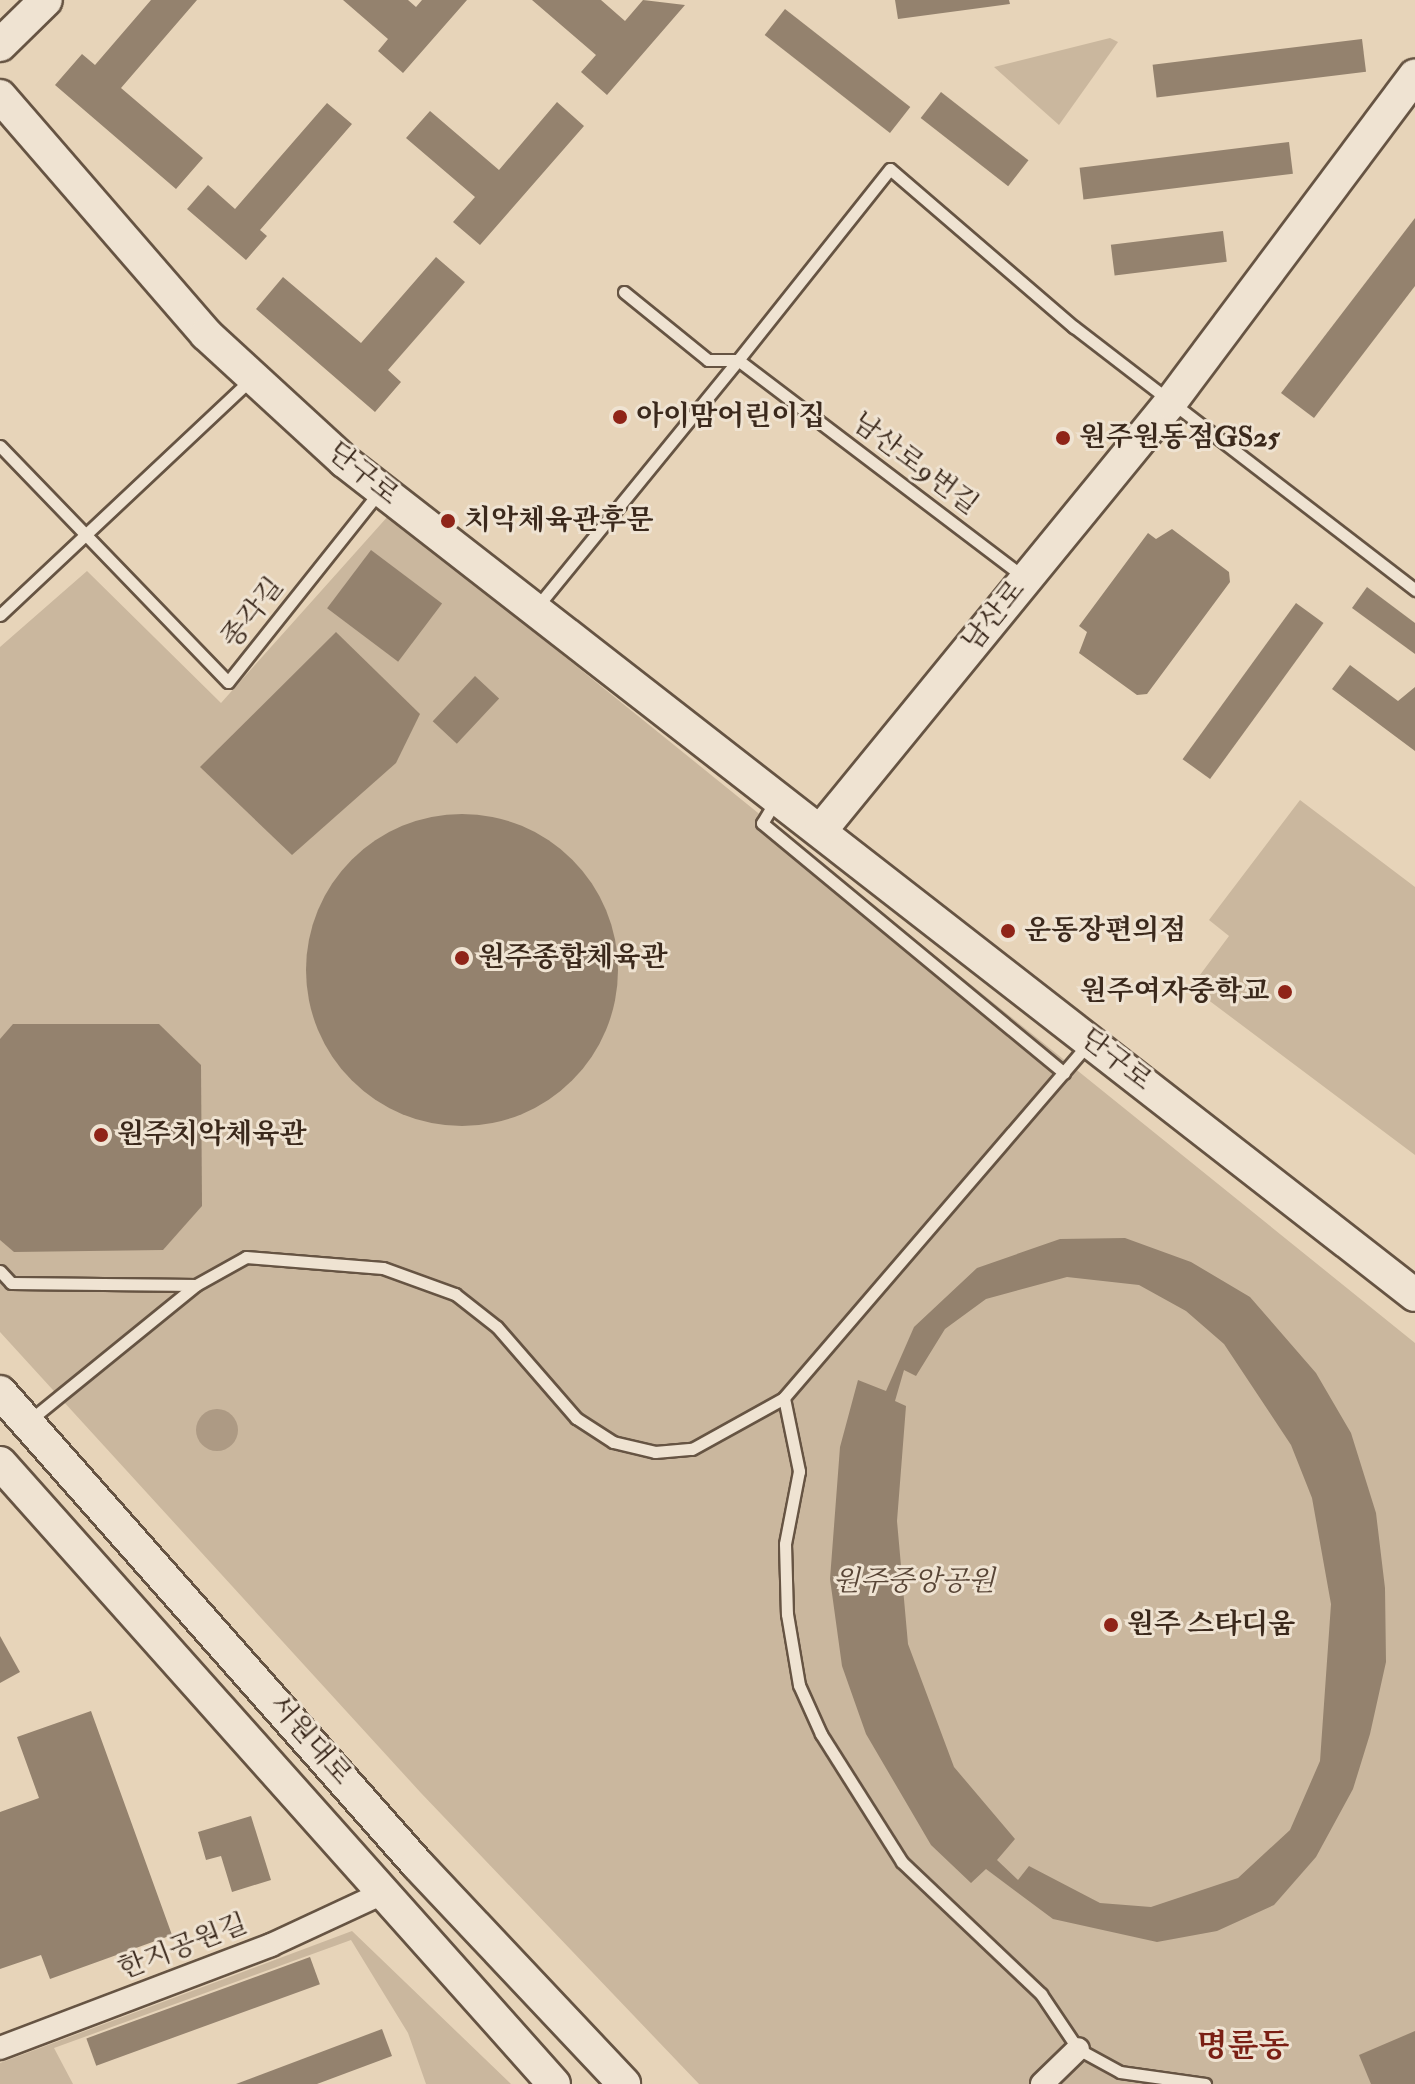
<!DOCTYPE html>
<meta charset="utf-8">
<style>
body{margin:0}
#map{position:relative;width:1415px;height:2084px;overflow:hidden;background:#e7d4b9;font-family:"IM FELL Double Pica","Noto Serif KR",serif}
div>[style]{position:absolute}
[style*='--x']{left:calc(var(--x)*1px);top:calc(var(--y)*1px);width:calc(var(--w)*1px);rotate:calc(var(--a)*1deg)}
.green>*{inset:0;background:#cab79e}
.water>*{inset:0;background:#ad9a84}
.round{border-radius:50%}
.building>*{inset:0;background:#94826e;transform-origin:0 0}
.roads{filter:drop-shadow(2px 0 #665443) drop-shadow(-2px 0 #665443) drop-shadow(0 2px #665443) drop-shadow(0 -2px #665443)}
.lane>*{height:11px;margin:-5.5px;padding:0 5.5px;transform-origin:5.5px;border-radius:5.5px;background:#efe3d2}
.street>*{height:22px;margin:-11px;padding:0 11px;transform-origin:11px;border-radius:11px;background:#efe3d2}
.secondary>*{height:32px;margin:-16px;padding:0 16px;transform-origin:16px;border-radius:16px;background:#efe3d2}
.dots>*{width:22px;height:22px;translate:-50% -50%;box-sizing:border-box;border:4px solid #efe3d2;border-radius:50%}
span{translate:-50% -50%;white-space:nowrap;text-align:center;line-height:1.15;-webkit-text-stroke:6px #efe3d2;paint-order:stroke}
.poi-label{font-size:28px;color:#3b291c;font-weight:700}
.left{translate:0 -50%;text-align:left}
.right{translate:-100% -50%;text-align:right}
.street-label{font-size:28px;color:#3b291c}
.park-label{font-size:28px;color:#584536;font-style:italic}
.quarter-label{font-size:32px;color:#7a1f14;font-weight:700}
</style>
<div id="map">
<div class="green">
<div style="clip-path:polygon(1110px 38px,1118px 42px,1059px 125px,994px 67px)"></div>
<div style="clip-path:polygon(389px 515px,1415px 1343px,1415px 2084px,699px 2084px,421px 1793px,0 1332px,0 647px,87px 571px,221px 703px)"></div>
<div style="clip-path:polygon(1300px 800px,1415px 887px,1415px 1155px,1191px 987px,1229px 936px,1209px 920px)"></div>
<div style="clip-path:polygon(352px 1931px,511px 2084px,426px 2084px,408px 2033px,351px 1940px,54px 2048px,73px 2084px,0 2084px,0 2063px)"></div>
</div>
<div class="water">
<div class="round" style="left:196px;top:1409px;width:42px;height:42px"></div>
</div>
<div class="building">
<div style="clip-path:polygon(151px 0,197px 0,121px 88px,203px 158px,176px 189px,55px 85px,82px 54px,95px 65px)"></div>
<div style="clip-path:polygon(343px 0,408px 0,416px 7px,422px 0,467px 0,403px 73px,378px 51px,388px 39px)"></div>
<div style="clip-path:polygon(532px 0,601px 0,625px 21px,643px 0,685px 5px,607px 95px,581px 72px,596px 55px)"></div>
<div style="clip-path:polygon(895px 0,1009px 0,1010px 4px,898px 19px)"></div>
<div style="left:785px;top:9px;width:159px;height:33px;rotate:38deg"></div>
<div style="left:1362px;top:39px;width:33px;height:211px;rotate:83deg"></div>
<div style="left:941px;top:92px;width:111px;height:33px;rotate:38deg"></div>
<div style="clip-path:polygon(557px 102px,584px 126px,480px 245px,453px 222px,475px 197px,406px 138px,430px 111px,499px 170px)"></div>
<div style="clip-path:polygon(327px 103px,352px 124px,260px 230px,267px 236px,246px 260px,187px 209px,208px 185px,235px 209px)"></div>
<div style="left:1289px;top:142px;width:32px;height:211px;rotate:83deg"></div>
<div style="clip-path:polygon(1415px 218px,1415px 286px,1314px 418px,1281px 393px)"></div>
<div style="left:1223px;top:231px;width:31px;height:113px;rotate:83deg"></div>
<div style="clip-path:polygon(436px 257px,465px 282px,388px 370px,401px 382px,375px 412px,256px 309px,283px 277px,361px 343px)"></div>
<div style="clip-path:polygon(1172px 529px,1229px 572px,1230px 582px,1147px 694px,1137px 695px,1079px 653px,1087px 632px,1079px 626px,1148px 533px,1156px 539px)"></div>
<div style="left:371px;top:550px;width:89px;height:73px;rotate:37deg"></div>
<div style="clip-path:polygon(1367px 587px,1415px 623px,1415px 654px,1352px 608px)"></div>
<div style="left:1296px;top:603px;width:34px;height:193px;rotate:36deg"></div>
<div style="clip-path:polygon(336px 632px,420px 714px,396px 763px,292px 855px,200px 767px)"></div>
<div style="clip-path:polygon(1350px 665px,1398px 701px,1415px 687px,1415px 751px,1332px 689px)"></div>
<div style="left:475px;top:676px;width:33px;height:62px;rotate:43deg"></div>
<div class="round" style="left:306px;top:814px;width:312px;height:312px"></div>
<div style="clip-path:polygon(13px 1024px,159px 1024px,201px 1065px,202px 1206px,163px 1250px,14px 1252px,0 1240px,0 1039px)"></div>
<div style="clip-path:polygon(evenodd,1125px 1238px,1191px 1262px,1250px 1297px,1316px 1373px,1351px 1433px,1376px 1513px,1385px 1588px,1386px 1662px,1370px 1734px,1353px 1789px,1316px 1857px,1274px 1905px,1217px 1931px,1157px 1942px,1053px 1919px,986px 1869px,971px 1883px,931px 1845px,866px 1734px,842px 1666px,830px 1579px,840px 1447px,858px 1380px,886px 1391px,914px 1327px,977px 1268px,1060px 1239px,1125px 1238px,1067px 1277px,1139px 1285px,1186px 1311px,1224px 1344px,1291px 1445px,1312px 1498px,1331px 1604px,1320px 1761px,1290px 1830px,1238px 1878px,1151px 1907px,1100px 1903px,1029px 1866px,1018px 1880px,997px 1860px,1015px 1839px,954px 1767px,908px 1644px,897px 1521px,906px 1406px,895px 1401px,904px 1370px,916px 1376px,945px 1329px,986px 1299px,1067px 1277px)"></div>
<div style="clip-path:polygon(0 1636px,20px 1672px,0 1683px)"></div>
<div style="clip-path:polygon(91px 1711px,172px 1935px,50px 1979px,41px 1955px,0 1969px,0 1812px,39px 1798px,17px 1737px)"></div>
<div style="clip-path:polygon(251px 1816px,271px 1880px,232px 1892px,221px 1856px,206px 1860px,198px 1832px)"></div>
<div style="left:310px;top:1957px;width:29px;height:238px;rotate:70deg"></div>
<div style="clip-path:polygon(382px 2029px,392px 2056px,317px 2084px,236px 2084px)"></div>
<div style="clip-path:polygon(1415px 2031px,1415px 2084px,1371px 2084px,1359px 2055px)"></div>
</div>
<div class="roads">
<div class="lane">
<div style="--x:624;--y:292;--w:108;--a:39"></div>
<div style="--x:708;--y:360;--w:30;--a:0"></div>
<div style="--x:738;--y:360;--w:244;--a:-51.5"></div>
<div style="--x:890;--y:169;--w:243;--a:40.7"></div>
<div style="--x:1074;--y:327;--w:431;--a:37.6"></div>
<div style="--x:0;--y:446;--w:328;--a:46"></div>
<div style="--x:228;--y:682;--w:243;--a:-51.5"></div>
<div style="--x:536;--y:608;--w:320;--a:-50.8"></div>
<div style="--x:738;--y:360;--w:359;--a:37.2"></div>
<div style="--x:0;--y:615;--w:345;--a:-43.2"></div>
<div style="--x:776;--y:800;--w:27;--a:121"></div>
<div style="--x:762;--y:823;--w:392;--a:39.6"></div>
<div style="--x:1088;--y:1044;--w:467;--a:130.7"></div>
<div style="--x:784;--y:1398;--w:75;--a:78.4"></div>
<div style="--x:799;--y:1471;--w:74;--a:100.9"></div>
<div style="--x:785;--y:1544;--w:70;--a:88.4"></div>
<div style="--x:787;--y:1614;--w:72;--a:80.4"></div>
<div style="--x:799;--y:1685;--w:54;--a:65.8"></div>
<div style="--x:821;--y:1734;--w:151;--a:57.7"></div>
<div style="--x:902;--y:1862;--w:192;--a:43.5"></div>
<div style="--x:1041;--y:1994;--w:66;--a:56.1"></div>
<div style="--x:1078;--y:2049;--w:48;--a:28.7"></div>
<div style="--x:1120;--y:2072;--w:86;--a:8"></div>
<div style="--x:0;--y:1271;--w:16;--a:47"></div>
<div style="--x:11;--y:1283;--w:185;--a:0.6"></div>
<div style="--x:30;--y:1420;--w:214;--a:-39.1"></div>
<div style="--x:196;--y:1285;--w:57;--a:-29.2"></div>
<div style="--x:246;--y:1257;--w:137;--a:4.6"></div>
<div style="--x:383;--y:1268;--w:77;--a:19.9"></div>
<div style="--x:455;--y:1294;--w:53;--a:38.2"></div>
<div style="--x:497;--y:1327;--w:121;--a:49"></div>
<div style="--x:576;--y:1418;--w:44;--a:33"></div>
<div style="--x:613;--y:1442;--w:43;--a:13.4"></div>
<div style="--x:655;--y:1452;--w:37;--a:-5"></div>
<div style="--x:692;--y:1449;--w:105;--a:-29"></div>
</div>
<div class="street">
<div style="--x:0;--y:2048;--w:290;--a:-20.8"></div>
<div style="--x:271;--y:1945;--w:123;--a:-24.9"></div>
<div style="--x:1042;--y:2084;--w:50;--a:-44.2"></div>
</div>
<div class="secondary">
<div style="--x:0;--y:45;--w:64;--a:-44.4"></div>
<div style="--x:0;--y:96;--w:315;--a:49.1"></div>
<div style="--x:206;--y:334;--w:188;--a:42.6"></div>
<div style="--x:344;--y:461;--w:1357;--a:37.91"></div>
<div style="--x:821;--y:830;--w:551;--a:-50.74"></div>
<div style="--x:1170;--y:403;--w:409;--a:-53.2"></div>
<div style="--x:0;--y:1392;--w:630;--a:48.54"></div>
<div style="--x:417;--y:1864;--w:302;--a:46.7"></div>
<div style="--x:0;--y:1463;--w:832;--a:48.26"></div>
</div>
</div>
<div class="dots">
<div style="left:620px;top:417px;background:#8f2418"></div>
<div style="left:1063px;top:438px;background:#8f2418"></div>
<div style="left:448px;top:521px;background:#8f2418"></div>
<div style="left:1008px;top:931px;background:#8f2418"></div>
<div style="left:462px;top:958px;background:#8f2418"></div>
<div style="left:1285px;top:992px;background:#8f2418"></div>
<div style="left:101px;top:1135px;background:#8f2418"></div>
<div style="left:1111px;top:1625px;background:#8f2418"></div>
</div>
<div class="poi-label">
<span class="left" style="left:636px;top:417px">아이맘어린이집</span>
<span class="left" style="left:1079px;top:438px">원주원동점GS25</span>
<span class="left" style="left:464px;top:521px">치악체육관후문</span>
<span class="left" style="left:1024px;top:931px">운동장편의점</span>
<span class="left" style="left:478px;top:958px">원주종합체육관</span>
<span class="right" style="left:1269px;top:992px">원주여자중학교</span>
<span class="left" style="left:117px;top:1135px">원주치악체육관</span>
<span class="left" style="left:1127px;top:1625px">원주 스타디움</span>
</div>
<div class="street-label">
<span style="left:915px;top:464px;rotate:37deg">남산로9번길</span>
<span style="left:363px;top:474px;rotate:39deg">단구로</span>
<span style="left:253px;top:613px;rotate:-52deg">종각길</span>
<span style="left:994px;top:616px;rotate:-51deg">남산로</span>
<span style="left:1116px;top:1060px;rotate:38deg">단구로</span>
<span style="left:310px;top:1740px;rotate:49deg">서원대로</span>
<span style="left:183px;top:1947px;rotate:-21deg">한지공원길</span>
</div>
<div class="park-label">
<span style="left:914px;top:1582px">원주중앙공원</span>
</div>
<div class="quarter-label">
<span style="left:1243px;top:2046px">명륜동</span>
</div>
</div>
